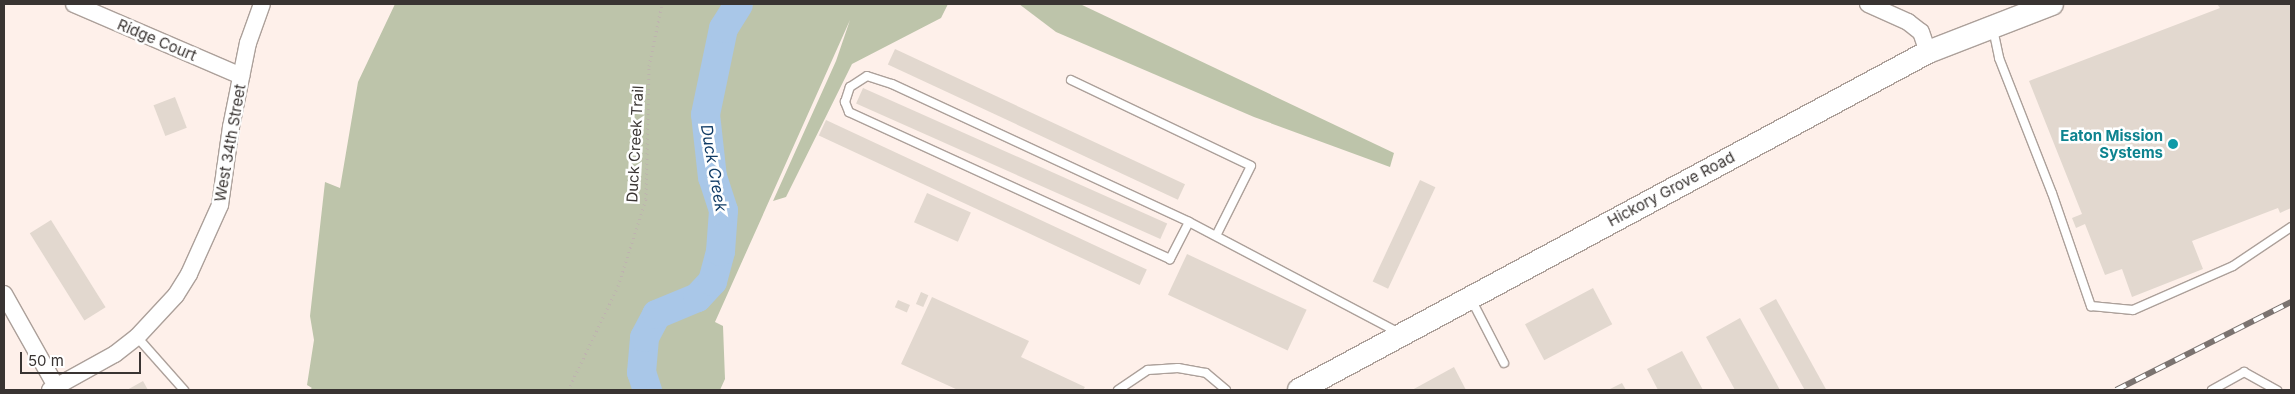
<!DOCTYPE html>
<style>
body{margin:0}
#map{position:relative;width:2295px;height:394px;overflow:hidden;background:#fef0ea;font-family:Inter,sans-serif}
div>[style]{position:absolute}
[style*='--x']{left:calc(var(--x)*1px);top:calc(var(--y)*1px);width:calc(var(--w)*1px);rotate:calc(var(--a)*1deg)}
.green>*{inset:0;background:#bdc4aa}
.river>*{height:29px;margin:-14.5px;padding:0 14.5px;transform-origin:14.5px;border-radius:14.5px;background:#a9c7e8}
.building>*{inset:0;background:#e2d8cf;transform-origin:0 0}
.path>*{height:3px;margin-top:-1.5px;transform-origin:0;background:repeating-linear-gradient(90deg,#beb3af 0 1px,transparent 0 5px)}
.roads{filter:drop-shadow(1px 0 #aca09a) drop-shadow(-1px 0 #aca09a) drop-shadow(0 1px #aca09a) drop-shadow(0 -1px #aca09a)}
.service>*{height:8px;margin:-4px;padding:0 4px;transform-origin:4px;border-radius:4px;background:#fff}
.minor>*{height:16px;margin:-8px;padding:0 8px;transform-origin:8px;border-radius:8px;background:#fff}
.secondary>*{height:22px;margin:-11px;padding:0 11px;transform-origin:11px;border-radius:11px;background:#fff}
.rail>*{height:5.5px;margin-top:-2.75px;transform-origin:0;background:repeating-linear-gradient(90deg,#fff 0 11px,#7b7370 0 22px);box-sizing:border-box;border-block:1px solid #7b7370}
.dots>*{width:14px;height:14px;translate:-50% -50%;box-sizing:border-box;border:2px solid #fff;border-radius:50%}
span{translate:-50% -50%;white-space:nowrap;text-align:center;line-height:1.15;-webkit-text-stroke:5px #fff;paint-order:stroke}
.street-label{font-size:15px;color:#393432}
.culture-label{font-size:15px;color:#0d838f;font-weight:700}
.right{translate:-100% -50%;text-align:right}
.water-label{font-size:16px;color:#113c66;font-style:italic}
.frame{position:absolute;inset:0;border:5px solid #393432;pointer-events:none}
.scale{position:absolute;left:20px;top:352px;width:121px;height:22px;box-sizing:border-box;border:2px solid #393432;border-top:0;padding-left:6px;font-size:15px;line-height:18px;white-space:nowrap;color:#393432;-webkit-text-stroke:4px #fff;paint-order:stroke}
</style>
<div id="map">
<div class="green">
<div style="clip-path:polygon(395px 4px,948px 4px,941px 18px,852px 64px,786px 197px,773px 201px,836px 61px,850px 20px,715px 322px,723px 326px,725px 379px,720px 390px,309px 390px,312px 388px,307px 385px,314px 340px,310px 316px,325px 182px,340px 188px,358px 82px)"></div>
<div style="clip-path:polygon(1019px 4px,1080px 4px,1394px 153px,1390px 167px,1254px 117px,1056px 32px)"></div>
</div>
<div class="river">
<div style="--x:647;--y:390;--w:19;--a:-108"></div>
<div style="--x:641;--y:372;--w:35;--a:-85"></div>
<div style="--x:644;--y:337;--w:26;--a:-62"></div>
<div style="--x:656;--y:314;--w:44;--a:-22.5"></div>
<div style="--x:697;--y:297;--w:22;--a:-47"></div>
<div style="--x:712;--y:281;--w:31;--a:-75"></div>
<div style="--x:720;--y:251;--w:41;--a:-85.8"></div>
<div style="--x:723;--y:210;--w:35;--a:-108"></div>
<div style="--x:712;--y:177;--w:63;--a:-96.3"></div>
<div style="--x:705;--y:114;--w:88;--a:-78.2"></div>
<div style="--x:723;--y:28;--w:28;--a:-58"></div>
</div>
<div class="building">
<div style="clip-path:polygon(2217px 4px,2291px 4px,2291px 208px,2280px 213px,2278px 208px,2192px 241px,2203px 269px,2132px 297px,2122px 269px,2105px 275px,2085px 224px,2076px 228px,2072px 218px,2082px 214px,2029px 81px,2220px 8px)"></div>
<div style="left:895px;top:49px;width:320px;height:17px;rotate:25deg"></div>
<div style="left:863px;top:88px;width:333px;height:17px;rotate:24deg"></div>
<div style="left:175px;top:97px;width:33px;height:23px;rotate:69deg"></div>
<div style="left:826px;top:120px;width:354px;height:17px;rotate:25deg"></div>
<div style="left:1420px;top:180px;width:17px;height:112px;rotate:25deg"></div>
<div style="left:927px;top:193px;width:48px;height:32px;rotate:24deg"></div>
<div style="left:51px;top:220px;width:103px;height:25px;rotate:58deg"></div>
<div style="left:1187px;top:254px;width:132px;height:45px;rotate:25deg"></div>
<div style="left:1593px;top:288px;width:41px;height:77px;rotate:62deg"></div>
<div style="left:921px;top:292px;width:8px;height:13px;rotate:23deg"></div>
<div style="clip-path:polygon(932px 297px,1029px 341px,1021px 357px,1085px 387px,1083px 390px,958px 390px,901px 364px)"></div>
<div style="left:1776px;top:299px;width:104px;height:19px;rotate:61deg"></div>
<div style="left:898px;top:300px;width:13px;height:8px;rotate:23deg"></div>
<div style="clip-path:polygon(1740px 318px,1780px 390px,1735px 390px,1706px 337px)"></div>
<div style="clip-path:polygon(1682px 351px,1703px 390px,1658px 390px,1647px 369px)"></div>
<div style="clip-path:polygon(1454px 367px,1466px 390px,1412px 390px)"></div>
<div style="clip-path:polygon(143px 381px,148px 390px,127px 390px)"></div>
<div style="clip-path:polygon(1622px 383px,1626px 390px,1608px 390px)"></div>
</div>
<div class="path">
<div style="--x:568;--y:390;--w:115;--a:-64.3"></div>
<div style="--x:618;--y:286;--w:91;--a:-72.2"></div>
<div style="--x:646;--y:199;--w:133;--a:-88.7"></div>
<div style="--x:649;--y:66;--w:63;--a:-78.2"></div>
</div>
<div class="roads">
<div class="service">
<div style="--x:1993;--y:29;--w:30;--a:78"></div>
<div style="--x:1999;--y:58;--w:145;--a:68.6"></div>
<div style="--x:2052;--y:193;--w:120;--a:71"></div>
<div style="--x:2091;--y:306;--w:42;--a:5.4"></div>
<div style="--x:2133;--y:310;--w:109;--a:-23.7"></div>
<div style="--x:2233;--y:266;--w:70;--a:-33.9"></div>
<div style="--x:1071;--y:80;--w:199;--a:25.5"></div>
<div style="--x:1251;--y:166;--w:78;--a:116.6"></div>
<div style="--x:1189;--y:222;--w:42;--a:117.2"></div>
<div style="--x:1170;--y:259;--w:353;--a:-155.4"></div>
<div style="--x:849;--y:112;--w:11;--a:-112"></div>
<div style="--x:845;--y:102;--w:16;--a:-72"></div>
<div style="--x:850;--y:87;--w:20;--a:-33"></div>
<div style="--x:867;--y:76;--w:26;--a:18"></div>
<div style="--x:892;--y:84;--w:327;--a:24.9"></div>
<div style="--x:1189;--y:222;--w:236;--a:27.8"></div>
<div style="--x:1471;--y:299;--w:72;--a:62.7"></div>
<div style="--x:137;--y:337;--w:71;--a:48.4"></div>
<div style="--x:1118;--y:390;--w:36;--a:-34"></div>
<div style="--x:1148;--y:370;--w:30;--a:-4"></div>
<div style="--x:1178;--y:368;--w:28;--a:10"></div>
<div style="--x:1206;--y:373;--w:26;--a:40"></div>
<div style="--x:2212;--y:390;--w:37;--a:-29"></div>
<div style="--x:2244;--y:372;--w:38;--a:29"></div>
</div>
<div class="minor">
<div style="--x:74;--y:4;--w:182;--a:23.3"></div>
<div style="--x:1868;--y:4;--w:44;--a:24.2"></div>
<div style="--x:1908;--y:22;--w:16;--a:38"></div>
<div style="--x:1921;--y:32;--w:21;--a:71"></div>
<div style="--x:4;--y:294;--w:110;--a:60.6"></div>
<div style="--x:50;--y:390;--w:74;--a:-29"></div>
<div style="--x:115;--y:354;--w:28;--a:-38"></div>
<div style="--x:137;--y:337;--w:57;--a:-47.1"></div>
<div style="--x:176;--y:295;--w:25;--a:-58"></div>
<div style="--x:189;--y:274;--w:76;--a:-65.8"></div>
<div style="--x:220;--y:205;--w:79;--a:-82"></div>
<div style="--x:231;--y:127;--w:86;--a:-78.6"></div>
<div style="--x:248;--y:43;--w:41;--a:-70.3"></div>
</div>
<div class="secondary">
<div style="--x:1299;--y:390;--w:714;--a:-28.25"></div>
<div style="--x:1928;--y:52;--w:133;--a:-21.2"></div>
</div>
</div>
<div class="rail">
<div style="--x:2116;--y:390;--w:196;--a:-26.7"></div>
</div>
<div class="dots">
<div style="left:2173px;top:144px;background:#0f9aa8"></div>
</div>
<div class="street-label">
<span style="left:157px;top:40px;rotate:23deg">Ridge Court</span>
<span style="left:230px;top:143px;rotate:-80deg">West 34th Street</span>
<span style="left:635px;top:144px;rotate:-87deg">Duck Creek Trail</span>
<span style="left:1671px;top:189px;rotate:-28deg">Hickory Grove Road</span>
</div>
<div class="culture-label">
<span class="right" style="left:2163px;top:144px">Eaton Mission<br>Systems</span>
</div>
<div class="water-label">
<span style="left:714px;top:168px;rotate:80deg">Duck Creek</span>
</div>
<div class="frame"></div>
<div class="scale">50 m</div>
</div>
